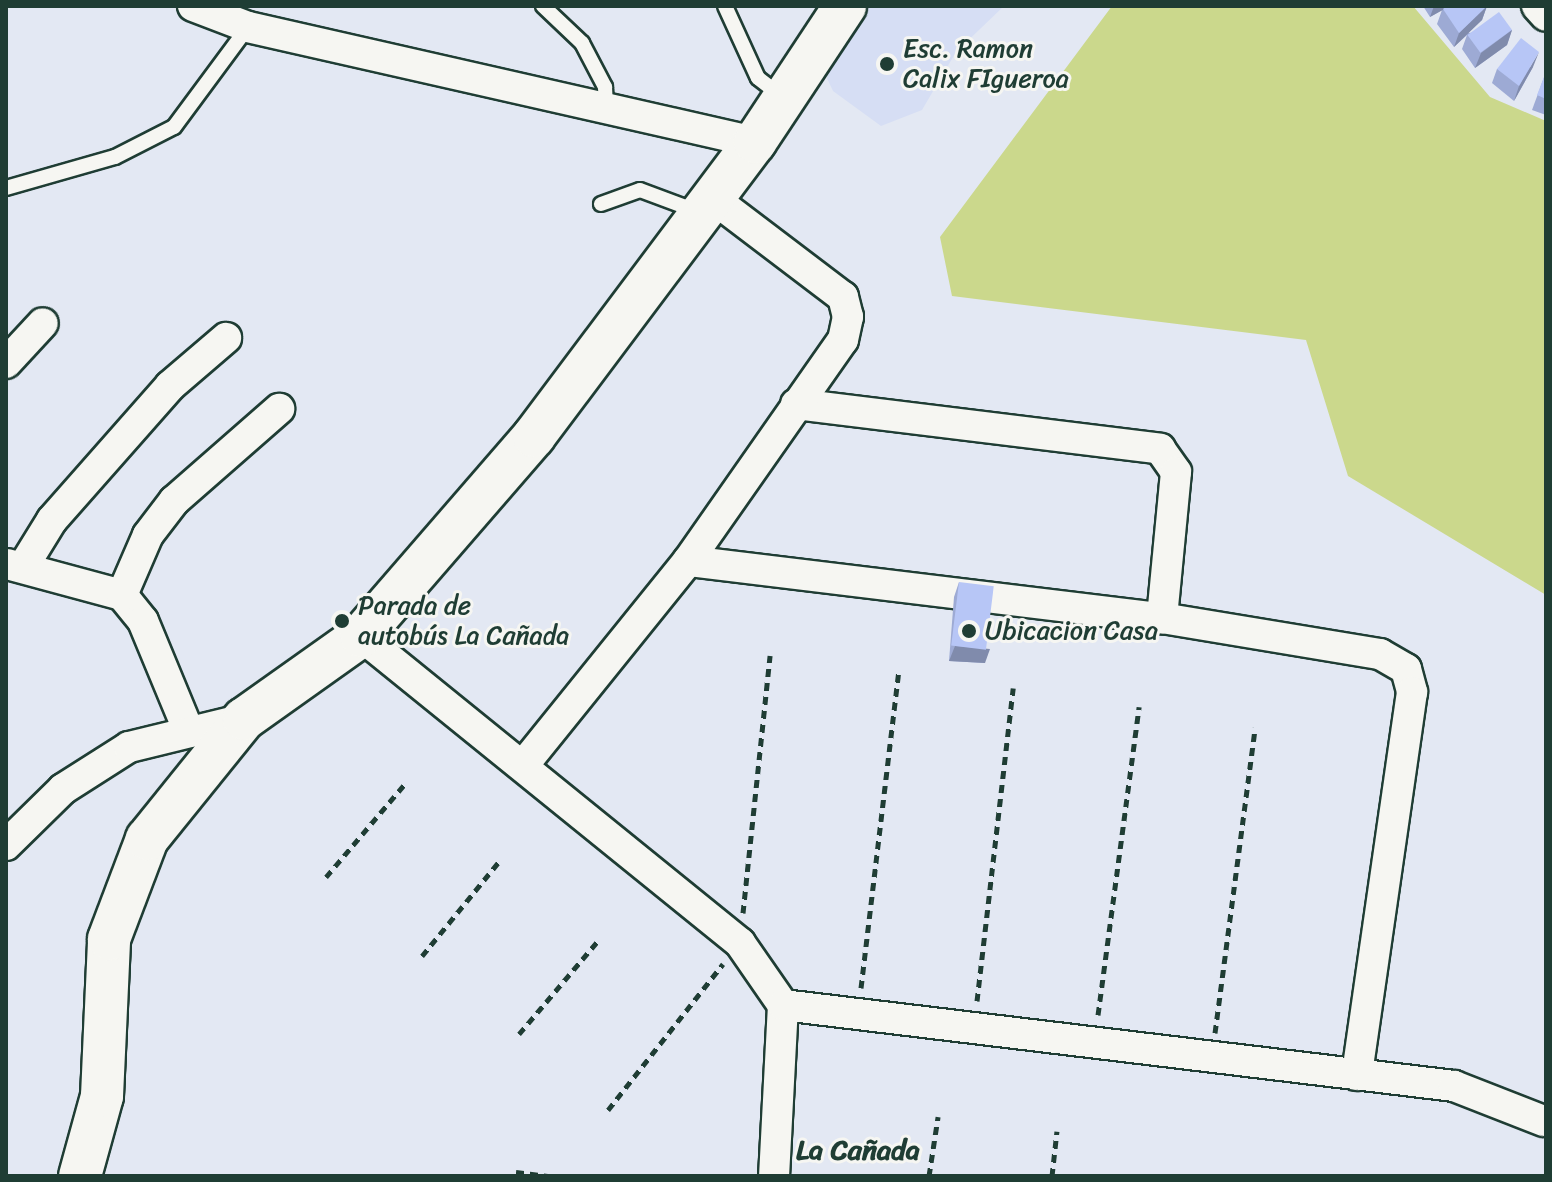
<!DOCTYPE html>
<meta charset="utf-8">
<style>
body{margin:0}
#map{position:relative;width:1552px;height:1182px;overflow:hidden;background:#e3e8f3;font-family:Sriracha,sans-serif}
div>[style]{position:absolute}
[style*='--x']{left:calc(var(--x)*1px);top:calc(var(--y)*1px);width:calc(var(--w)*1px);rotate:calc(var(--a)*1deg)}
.built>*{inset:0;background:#d6def4}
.green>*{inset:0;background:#cbd88c}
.path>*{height:5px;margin-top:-2.5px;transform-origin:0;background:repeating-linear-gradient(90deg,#1f3d34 0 8px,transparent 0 14px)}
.roads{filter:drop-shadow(2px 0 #1f3d34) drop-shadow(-2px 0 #1f3d34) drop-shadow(0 2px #1f3d34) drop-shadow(0 -2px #1f3d34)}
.lane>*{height:14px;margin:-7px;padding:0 7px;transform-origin:7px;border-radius:7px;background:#f6f6f2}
.street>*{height:30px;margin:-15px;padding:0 15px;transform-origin:15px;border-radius:15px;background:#f6f6f2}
.secondary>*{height:42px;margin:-21px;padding:0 21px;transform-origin:21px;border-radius:21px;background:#f6f6f2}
.wall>*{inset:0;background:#9daad4}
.shaded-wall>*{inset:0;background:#808bac}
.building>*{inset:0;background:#b7c6f6;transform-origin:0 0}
.dots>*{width:22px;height:22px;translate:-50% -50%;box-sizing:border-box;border:4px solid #f6f6f2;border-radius:50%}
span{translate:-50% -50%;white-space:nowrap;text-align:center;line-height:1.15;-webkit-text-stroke:6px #f6f6f2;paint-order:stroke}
.poi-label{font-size:26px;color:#1f3d34}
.left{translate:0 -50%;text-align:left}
.neighbourhood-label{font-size:28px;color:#1f3d34;font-weight:700}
.frame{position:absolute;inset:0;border:8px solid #1f3d34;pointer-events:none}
</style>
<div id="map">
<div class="built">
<div style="clip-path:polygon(859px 6px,1004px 6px,956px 52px,922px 110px,881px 126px,833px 91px,825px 74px)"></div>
</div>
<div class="green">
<div style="clip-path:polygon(1112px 6px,1413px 6px,1490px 97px,1546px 121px,1546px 595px,1348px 476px,1306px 340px,952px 296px,940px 237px)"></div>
</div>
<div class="path">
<div style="--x:326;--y:877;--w:122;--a:-49.7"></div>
<div style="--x:743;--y:913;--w:259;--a:-84"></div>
<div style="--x:422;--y:956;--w:125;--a:-50.8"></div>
<div style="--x:861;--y:988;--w:319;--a:-83.2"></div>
<div style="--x:977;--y:1001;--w:315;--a:-83.4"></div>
<div style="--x:1098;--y:1015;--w:311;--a:-82.4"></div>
<div style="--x:1215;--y:1033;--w:308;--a:-82.5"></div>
<div style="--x:519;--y:1034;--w:121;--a:-49.7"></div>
<div style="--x:608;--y:1110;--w:186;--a:-51.8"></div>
<div style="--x:516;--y:1172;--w:34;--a:7"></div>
<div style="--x:929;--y:1176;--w:60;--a:-81.3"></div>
<div style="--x:1052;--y:1176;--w:45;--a:-83.7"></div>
</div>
<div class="roads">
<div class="lane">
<div style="--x:543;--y:6;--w:54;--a:43.5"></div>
<div style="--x:582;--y:43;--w:50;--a:62.4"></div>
<div style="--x:605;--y:87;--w:21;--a:87"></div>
<div style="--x:725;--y:6;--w:79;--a:65.4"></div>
<div style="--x:758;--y:78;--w:31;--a:38"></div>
<div style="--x:6;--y:188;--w:113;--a:-15.9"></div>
<div style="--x:115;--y:157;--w:66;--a:-27"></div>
<div style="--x:174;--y:127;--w:124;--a:-53.5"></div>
<div style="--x:601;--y:204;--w:41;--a:-19.7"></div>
<div style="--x:640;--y:190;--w:63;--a:20.4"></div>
</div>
<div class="street">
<div style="--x:193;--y:6;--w:59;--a:20.9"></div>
<div style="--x:248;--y:27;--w:520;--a:12.78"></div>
<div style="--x:1537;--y:6;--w:13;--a:48"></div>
<div style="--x:6;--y:363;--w:54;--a:-47.2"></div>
<div style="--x:796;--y:404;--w:367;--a:7"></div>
<div style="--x:1160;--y:449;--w:28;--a:55"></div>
<div style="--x:1176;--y:472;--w:147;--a:95.5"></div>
<div style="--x:688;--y:561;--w:477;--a:6.9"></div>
<div style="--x:1162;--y:618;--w:221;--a:9.4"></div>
<div style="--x:1380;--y:654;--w:30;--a:30"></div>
<div style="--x:1406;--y:669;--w:24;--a:75"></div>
<div style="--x:1412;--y:692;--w:387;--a:98.2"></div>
<div style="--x:7;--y:564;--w:119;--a:15.1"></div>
<div style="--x:122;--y:595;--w:33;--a:51"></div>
<div style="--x:143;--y:621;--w:120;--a:67.5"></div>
<div style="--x:23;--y:567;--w:55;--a:-58.3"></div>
<div style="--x:52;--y:520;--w:179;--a:-48.6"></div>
<div style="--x:170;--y:386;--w:74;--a:-40.6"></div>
<div style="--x:122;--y:595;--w:65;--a:-66.6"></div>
<div style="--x:148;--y:535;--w:43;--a:-52.6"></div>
<div style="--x:174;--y:501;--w:140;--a:-41.2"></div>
<div style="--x:361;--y:636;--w:488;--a:39"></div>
<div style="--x:740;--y:943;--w:75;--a:55.3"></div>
<div style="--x:783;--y:1005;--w:171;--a:93"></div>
<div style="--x:525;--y:763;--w:260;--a:-51.1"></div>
<div style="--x:688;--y:561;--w:270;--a:-55"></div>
<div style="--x:843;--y:340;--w:24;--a:-78"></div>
<div style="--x:848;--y:317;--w:21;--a:-104"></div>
<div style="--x:843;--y:297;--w:162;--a:-142.8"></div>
<div style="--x:6;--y:845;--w:80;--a:-44.5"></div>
<div style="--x:63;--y:789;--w:78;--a:-32.5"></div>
<div style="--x:129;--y:747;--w:118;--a:-13.7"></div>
<div style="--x:783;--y:1005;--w:676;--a:6.88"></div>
<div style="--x:1454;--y:1086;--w:97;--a:21.3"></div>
</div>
<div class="secondary">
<div style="--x:80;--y:1176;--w:83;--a:-74.6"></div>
<div style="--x:102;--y:1096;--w:157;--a:-87.4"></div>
<div style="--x:109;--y:939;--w:107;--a:-69.2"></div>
<div style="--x:147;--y:839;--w:154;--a:-51.1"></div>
<div style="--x:244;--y:719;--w:143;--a:-35.4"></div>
<div style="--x:361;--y:636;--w:264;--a:-49.1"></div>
<div style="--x:534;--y:436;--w:368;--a:-53.1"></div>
<div style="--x:755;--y:142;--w:163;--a:-56.5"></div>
</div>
</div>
<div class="wall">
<div style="clip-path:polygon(1423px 6px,1487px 6px,1482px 20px,1468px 33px,1512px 30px,1507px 45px,1475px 68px,1462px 49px,1467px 35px,1454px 47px,1437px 24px,1442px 10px,1430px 17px)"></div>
<div style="clip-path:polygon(1533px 67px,1514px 101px,1492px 83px,1497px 69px)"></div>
<div style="clip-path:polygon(1546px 72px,1546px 115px,1532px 110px)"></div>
<div style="clip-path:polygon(959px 582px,985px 663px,949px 661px,954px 597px)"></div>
</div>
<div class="shaded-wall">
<div style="clip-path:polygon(1434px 6px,1450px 6px,1430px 17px)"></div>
<div style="clip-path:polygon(1487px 6px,1482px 20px,1454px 47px,1459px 33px)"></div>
<div style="clip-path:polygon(1512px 30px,1507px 45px,1475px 68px,1481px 53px)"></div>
<div style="clip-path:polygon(1539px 52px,1533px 67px,1514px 101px,1519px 86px)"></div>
<div style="clip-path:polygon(955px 646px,990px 649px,985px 663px,949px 661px)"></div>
</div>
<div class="building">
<div style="clip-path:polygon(1447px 6px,1487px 6px,1459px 33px,1443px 9px)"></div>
<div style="left:1499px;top:12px;width:22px;height:39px;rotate:54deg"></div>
<div style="clip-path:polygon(1521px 38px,1539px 52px,1519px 86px,1497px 69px)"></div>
<div style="clip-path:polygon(1546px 72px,1546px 99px,1537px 95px)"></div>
<div style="left:959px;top:582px;width:35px;height:64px;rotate:7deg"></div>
</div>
<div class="dots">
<div style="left:887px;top:64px;background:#1f3d34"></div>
<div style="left:342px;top:621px;background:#1f3d34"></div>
<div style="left:969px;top:631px;background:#1f3d34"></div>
</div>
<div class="poi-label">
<span class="left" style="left:903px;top:64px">Esc. Ramon<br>Calix FIgueroa</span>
<span class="left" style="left:358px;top:621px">Parada de<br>autobús La Cañada</span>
<span class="left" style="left:985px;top:631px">Ubicacion Casa</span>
</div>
<div class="neighbourhood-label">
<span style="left:858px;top:1150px">La Cañada</span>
</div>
<div class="frame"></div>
</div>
